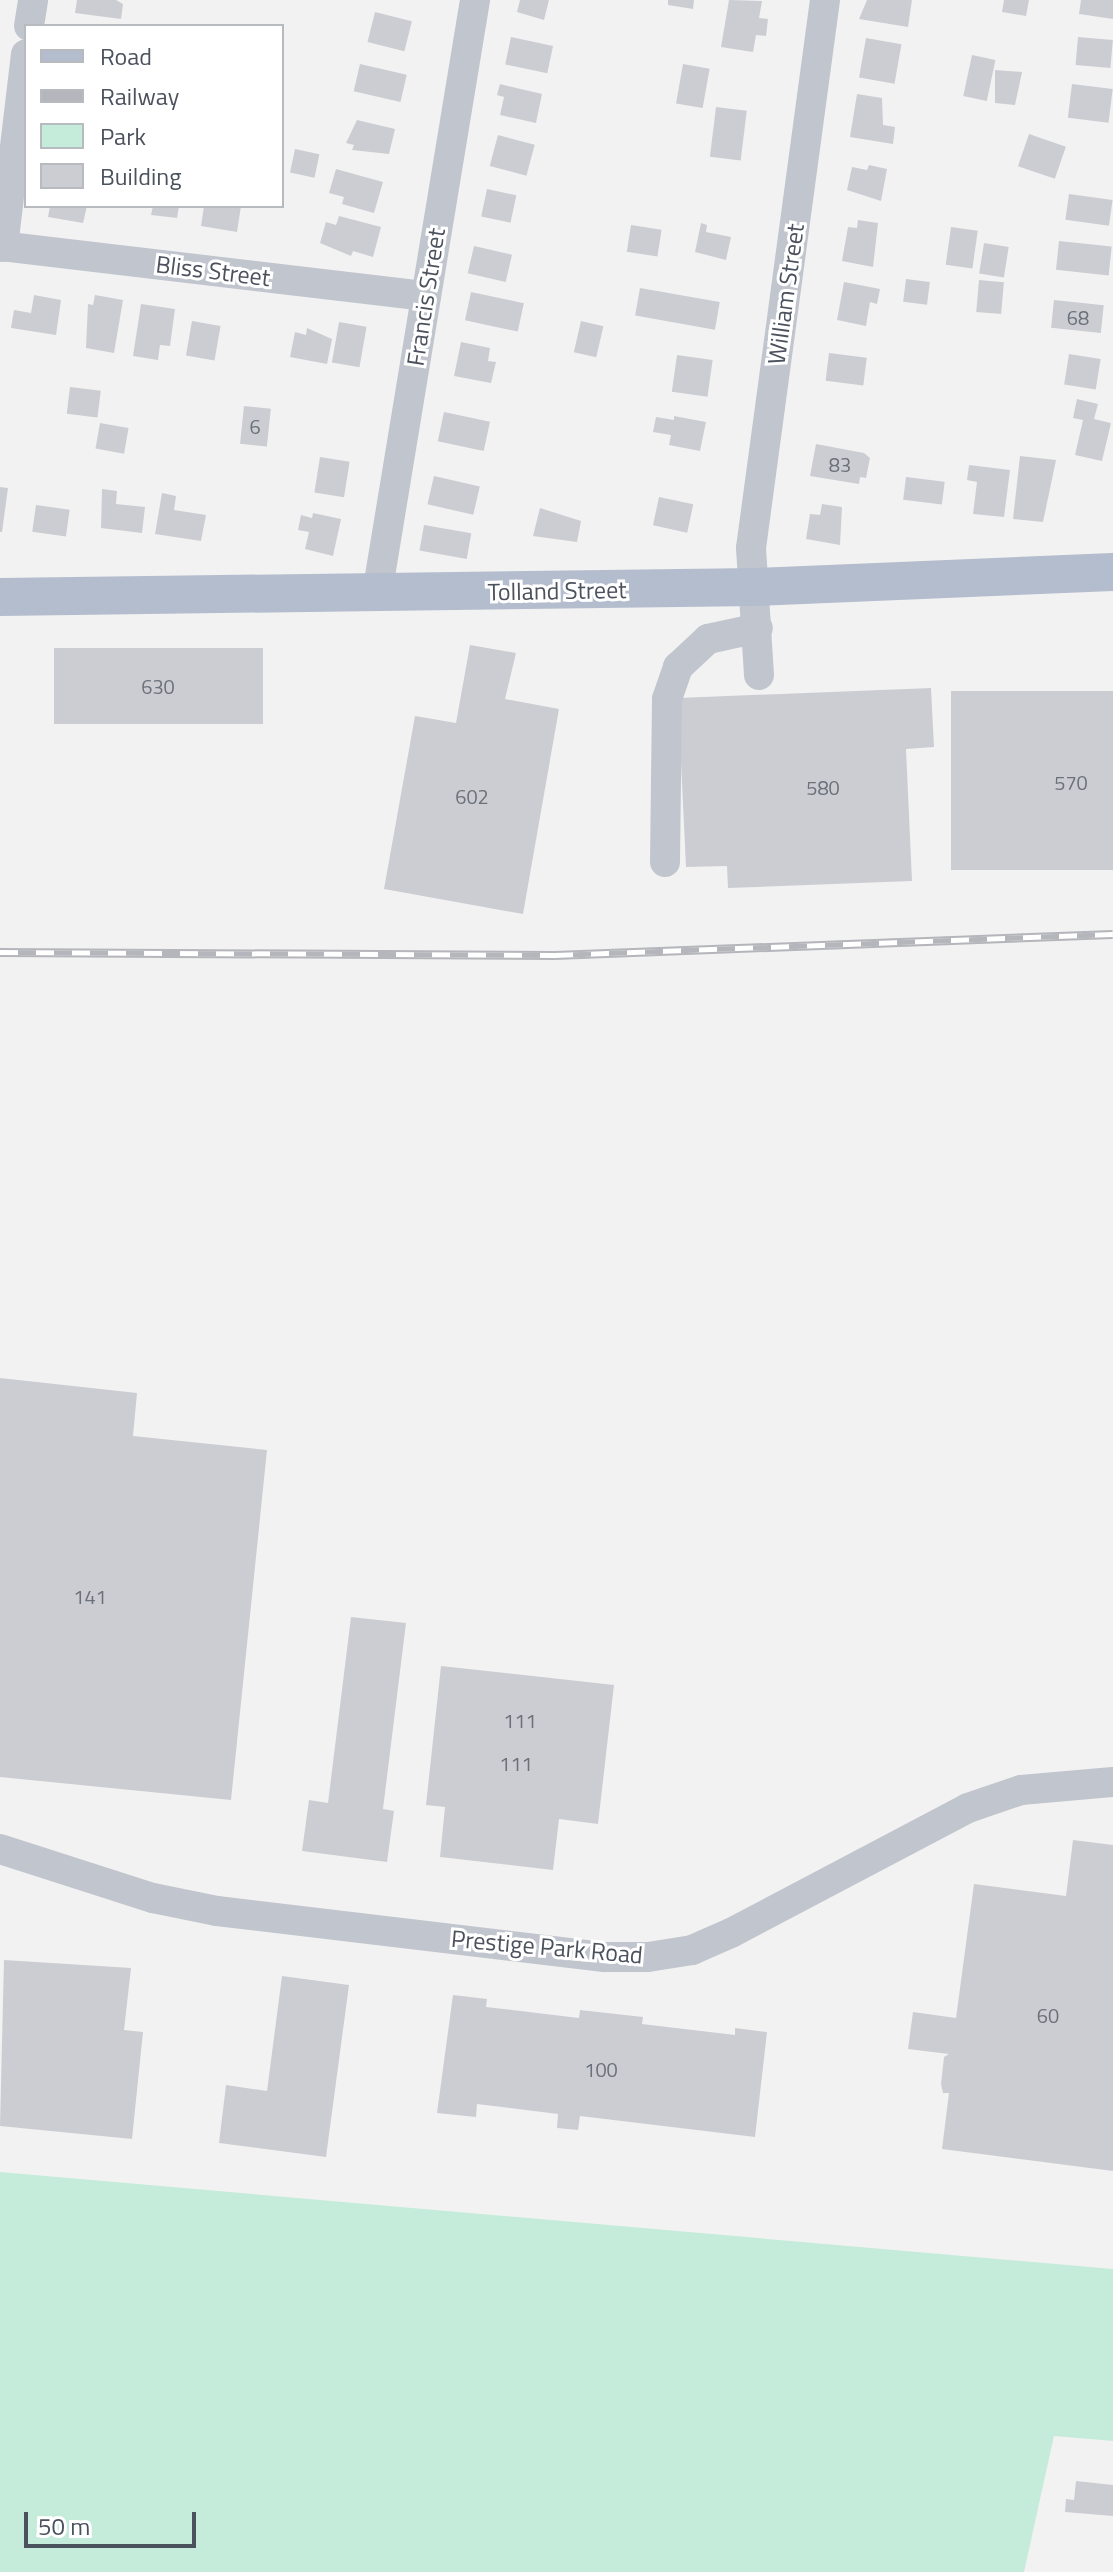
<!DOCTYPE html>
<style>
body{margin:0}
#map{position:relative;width:1113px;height:2572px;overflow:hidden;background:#f3f2f2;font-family:"Titillium Web",sans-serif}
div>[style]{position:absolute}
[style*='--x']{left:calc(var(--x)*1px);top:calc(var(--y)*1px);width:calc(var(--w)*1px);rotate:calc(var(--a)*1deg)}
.green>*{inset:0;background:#c5ecda}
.building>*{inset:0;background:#cccdd3;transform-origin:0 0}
.minor>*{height:30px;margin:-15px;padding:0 15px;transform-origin:15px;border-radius:15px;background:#c1c6ce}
.major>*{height:38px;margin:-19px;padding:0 19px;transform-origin:19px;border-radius:19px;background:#b4bdcd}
.rail>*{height:9px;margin-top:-4.5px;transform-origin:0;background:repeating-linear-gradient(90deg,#fff 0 18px,#b4b6bb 0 36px);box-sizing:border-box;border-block:2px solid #b4b6bb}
span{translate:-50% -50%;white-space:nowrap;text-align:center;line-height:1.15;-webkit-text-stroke:6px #fff;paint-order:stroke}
.number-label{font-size:20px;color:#6b717a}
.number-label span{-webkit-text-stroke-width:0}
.street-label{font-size:24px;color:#4b525d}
.legend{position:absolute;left:24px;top:24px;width:260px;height:184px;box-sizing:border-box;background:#fff;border:2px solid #b7babe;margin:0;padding:10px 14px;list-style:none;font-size:24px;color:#4b525d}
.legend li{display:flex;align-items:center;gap:16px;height:40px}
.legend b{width:40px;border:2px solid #b7babe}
.scale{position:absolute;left:24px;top:2512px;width:172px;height:36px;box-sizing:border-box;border:4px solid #4b525d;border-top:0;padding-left:10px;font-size:24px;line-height:28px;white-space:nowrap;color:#4b525d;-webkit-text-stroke:6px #fff;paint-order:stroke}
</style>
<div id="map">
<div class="green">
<div style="clip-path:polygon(0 2172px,1113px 2269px,1113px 2441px,1054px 2436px,1024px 2572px,0 2572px)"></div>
</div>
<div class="building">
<div style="clip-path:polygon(77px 0,116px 0,123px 4px,121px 19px,75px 13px)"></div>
<div style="clip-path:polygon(520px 0,549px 0,544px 20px,517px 12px)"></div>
<div style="clip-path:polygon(668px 0,694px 0,693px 9px,668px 5px)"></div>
<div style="clip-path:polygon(729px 0,762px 1px,759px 18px,768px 19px,766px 36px,756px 35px,753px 52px,721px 47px)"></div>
<div style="clip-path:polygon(867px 0,912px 0,908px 27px,859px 19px)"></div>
<div style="clip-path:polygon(1004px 0,1029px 0,1026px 16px,1002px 12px)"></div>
<div style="clip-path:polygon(1081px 0,1113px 0,1113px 19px,1079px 14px)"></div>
<div style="left:375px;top:12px;width:38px;height:31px;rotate:14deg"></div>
<div style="left:511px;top:37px;width:43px;height:28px;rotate:12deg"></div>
<div style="left:1078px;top:37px;width:35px;height:28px;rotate:5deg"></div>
<div style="left:866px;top:38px;width:36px;height:40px;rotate:10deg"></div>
<div style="left:972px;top:55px;width:24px;height:42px;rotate:12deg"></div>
<div style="left:360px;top:64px;width:48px;height:28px;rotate:13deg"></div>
<div style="left:683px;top:64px;width:27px;height:40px;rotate:10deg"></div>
<div style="clip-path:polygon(995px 70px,1022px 72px,1015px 105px,995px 103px)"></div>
<div style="clip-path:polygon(500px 84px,542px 94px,536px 123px,500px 115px,504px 97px,497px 95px)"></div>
<div style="left:1072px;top:84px;width:41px;height:34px;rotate:7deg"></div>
<div style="clip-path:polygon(857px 94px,882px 98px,883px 125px,895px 127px,893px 144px,850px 137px)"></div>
<div style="left:716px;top:107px;width:31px;height:50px;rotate:7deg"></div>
<div style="clip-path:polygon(357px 120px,395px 129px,389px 154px,352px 150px,354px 145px,346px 143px)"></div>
<div style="left:1029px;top:134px;width:39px;height:34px;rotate:19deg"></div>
<div style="left:498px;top:135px;width:38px;height:32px;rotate:15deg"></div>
<div style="left:295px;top:149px;width:25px;height:24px;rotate:12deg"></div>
<div style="clip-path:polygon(869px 165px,887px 169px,881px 201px,847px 190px,852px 167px,867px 170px)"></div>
<div style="clip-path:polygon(336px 169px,383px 182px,374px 213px,342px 204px,344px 197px,329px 193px)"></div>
<div style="left:487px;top:189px;width:30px;height:28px;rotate:12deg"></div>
<div style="left:1069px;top:194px;width:44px;height:26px;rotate:8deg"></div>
<div style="clip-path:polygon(50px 206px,87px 206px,83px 223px,48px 217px)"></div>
<div style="clip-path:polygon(153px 206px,179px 206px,177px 218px,151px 215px)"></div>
<div style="clip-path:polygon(204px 206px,241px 206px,237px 232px,201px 226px)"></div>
<div style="clip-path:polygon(339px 216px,381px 227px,373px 257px,353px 251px,351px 256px,320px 243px,326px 222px,336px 225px)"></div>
<div style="clip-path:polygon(858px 220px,878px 223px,873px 267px,842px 261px,848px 227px,857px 228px)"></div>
<div style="clip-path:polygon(701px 223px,707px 225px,706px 232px,731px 237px,726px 260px,695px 252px)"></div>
<div style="left:631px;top:225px;width:31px;height:27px;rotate:9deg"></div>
<div style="left:951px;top:227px;width:27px;height:38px;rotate:8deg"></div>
<div style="left:1059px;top:241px;width:53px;height:29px;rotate:6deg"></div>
<div style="left:984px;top:243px;width:25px;height:31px;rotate:9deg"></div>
<div style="left:474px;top:246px;width:39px;height:28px;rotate:13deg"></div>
<div style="left:906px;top:279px;width:24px;height:23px;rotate:7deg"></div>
<div style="left:979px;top:280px;width:25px;height:32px;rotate:5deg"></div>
<div style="clip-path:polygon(844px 282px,880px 289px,877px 304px,870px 302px,866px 326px,837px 320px)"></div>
<div style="left:640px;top:288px;width:81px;height:28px;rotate:10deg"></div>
<div style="left:471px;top:292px;width:54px;height:29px;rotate:12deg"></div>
<div style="clip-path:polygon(34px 295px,61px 300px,56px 335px,11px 328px,14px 310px,31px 313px)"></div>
<div style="clip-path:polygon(95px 295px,123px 300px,114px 353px,86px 348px,88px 304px,93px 305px)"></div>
<div style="left:1054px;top:300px;width:50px;height:28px;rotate:6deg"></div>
<div style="clip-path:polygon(141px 304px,175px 309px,170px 346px,160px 345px,158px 360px,133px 356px)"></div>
<div style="left:192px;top:321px;width:29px;height:35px;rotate:10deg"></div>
<div style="left:581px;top:321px;width:23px;height:32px;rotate:13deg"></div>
<div style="left:339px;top:322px;width:28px;height:41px;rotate:10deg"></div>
<div style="clip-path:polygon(307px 328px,332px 339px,327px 364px,290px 357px,295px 332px,306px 335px)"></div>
<div style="clip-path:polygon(461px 342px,490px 348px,488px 361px,496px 362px,491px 383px,454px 376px)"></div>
<div style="left:829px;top:353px;width:38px;height:28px;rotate:7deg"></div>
<div style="left:1069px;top:354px;width:32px;height:31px;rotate:9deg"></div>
<div style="left:677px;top:355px;width:36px;height:37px;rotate:8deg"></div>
<div style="left:70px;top:387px;width:31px;height:27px;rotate:7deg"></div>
<div style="clip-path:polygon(1077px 399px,1098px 404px,1094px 419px,1111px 423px,1102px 461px,1075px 455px,1083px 420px,1073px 418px)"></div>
<div style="left:244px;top:406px;width:27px;height:38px;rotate:6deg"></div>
<div style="left:444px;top:412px;width:47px;height:30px;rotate:12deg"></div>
<div style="clip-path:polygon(674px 416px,706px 422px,700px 451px,669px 445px,671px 435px,653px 432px,656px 417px,674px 420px)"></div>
<div style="left:100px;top:423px;width:29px;height:26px;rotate:10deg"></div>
<div style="clip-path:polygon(816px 444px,864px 453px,870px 458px,866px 478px,860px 477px,859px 484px,810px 476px)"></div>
<div style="clip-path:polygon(1020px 456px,1056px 460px,1043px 522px,1013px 519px)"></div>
<div style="left:320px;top:457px;width:30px;height:36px;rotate:9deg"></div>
<div style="clip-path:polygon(969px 465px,1010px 470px,1004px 517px,973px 514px,977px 482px,967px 480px)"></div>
<div style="left:434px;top:476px;width:47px;height:29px;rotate:13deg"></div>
<div style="left:906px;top:477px;width:39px;height:23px;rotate:7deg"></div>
<div style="clip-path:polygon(0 487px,8px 488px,2px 532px,0 532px)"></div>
<div style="clip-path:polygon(102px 489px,117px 491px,116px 504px,145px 507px,142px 533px,101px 528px)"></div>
<div style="clip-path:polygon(162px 493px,176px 496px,174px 510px,206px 515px,201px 541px,155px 534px)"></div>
<div style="left:659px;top:497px;width:35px;height:29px;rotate:12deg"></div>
<div style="clip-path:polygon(822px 504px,842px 507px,840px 545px,806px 539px,810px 514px,820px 515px)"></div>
<div style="left:36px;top:505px;width:34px;height:27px;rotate:8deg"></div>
<div style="clip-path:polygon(540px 508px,581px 521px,577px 542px,533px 536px)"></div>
<div style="clip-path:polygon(313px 513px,341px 519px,333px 556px,305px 549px,309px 532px,298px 530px,301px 515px,312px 518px)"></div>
<div style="left:424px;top:525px;width:48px;height:26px;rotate:10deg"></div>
<div style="clip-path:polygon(470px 645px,516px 653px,505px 699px,559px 709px,523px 914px,384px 889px,415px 716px,456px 723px)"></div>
<div style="left:263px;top:648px;width:76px;height:209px;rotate:90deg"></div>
<div style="clip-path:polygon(931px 688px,934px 747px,906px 749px,912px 881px,728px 888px,727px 866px,686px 867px,678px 698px)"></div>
<div style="left:1113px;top:691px;width:179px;height:162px;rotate:90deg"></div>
<div style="clip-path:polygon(0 1378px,137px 1393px,133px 1436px,267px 1450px,231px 1800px,0 1777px)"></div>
<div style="clip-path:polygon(351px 1617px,406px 1623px,383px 1809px,394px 1811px,387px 1862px,302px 1851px,309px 1800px,328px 1803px)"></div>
<div style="clip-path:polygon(441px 1666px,614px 1685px,598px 1824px,559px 1819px,553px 1870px,440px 1857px,445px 1807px,426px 1805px)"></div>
<div style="clip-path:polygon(1073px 1840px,1113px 1845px,1113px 2171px,942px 2149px,949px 2093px,943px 2093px,941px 2084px,944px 2057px,949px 2054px,908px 2049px,913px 2012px,956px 2018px,974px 1884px,1066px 1896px)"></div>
<div style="clip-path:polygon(4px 1960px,131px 1968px,124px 2030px,143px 2032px,132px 2139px,0 2126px)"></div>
<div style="clip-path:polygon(282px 1976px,349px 1985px,326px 2157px,219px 2143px,226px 2085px,267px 2091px)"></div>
<div style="clip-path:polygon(453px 1995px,487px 1999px,486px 2007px,579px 2018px,580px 2010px,643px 2017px,642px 2024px,735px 2035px,735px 2028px,767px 2032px,755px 2137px,580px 2116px,578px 2130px,557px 2128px,558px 2114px,477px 2104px,476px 2117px,437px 2113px)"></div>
<div style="clip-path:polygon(1076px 2481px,1113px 2485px,1113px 2516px,1065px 2512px,1066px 2499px,1074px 2500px)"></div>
</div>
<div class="minor">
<div style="--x:29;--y:26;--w:26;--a:-81"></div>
<div style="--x:0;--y:246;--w:429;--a:6.7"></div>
<div style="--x:3;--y:247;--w:194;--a:-83.2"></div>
<div style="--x:377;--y:594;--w:602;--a:-80.63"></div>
<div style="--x:759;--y:675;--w:127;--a:-93.6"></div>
<div style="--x:751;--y:548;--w:553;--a:-82.31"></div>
<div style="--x:665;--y:862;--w:163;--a:-89.3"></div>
<div style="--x:667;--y:699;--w:34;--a:-71"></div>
<div style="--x:678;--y:667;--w:41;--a:-43"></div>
<div style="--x:708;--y:639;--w:51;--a:-12.4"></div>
<div style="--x:0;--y:1849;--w:161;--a:17.8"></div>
<div style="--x:153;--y:1898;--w:65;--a:11.5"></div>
<div style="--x:217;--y:1911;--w:390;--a:6.8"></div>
<div style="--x:604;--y:1957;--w:44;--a:0"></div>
<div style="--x:648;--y:1957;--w:45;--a:-9"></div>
<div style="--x:692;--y:1950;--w:43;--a:-23.6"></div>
<div style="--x:731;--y:1933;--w:268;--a:-27.8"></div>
<div style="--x:968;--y:1808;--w:56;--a:-18.8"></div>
<div style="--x:1021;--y:1790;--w:92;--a:-5"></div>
</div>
<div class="major">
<div style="--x:0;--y:597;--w:755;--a:-0.76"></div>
<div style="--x:755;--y:587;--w:358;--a:-2.4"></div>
</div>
<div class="rail">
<div style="--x:0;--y:952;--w:555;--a:0.31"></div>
<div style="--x:555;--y:955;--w:558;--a:-2.16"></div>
</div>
<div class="number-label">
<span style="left:1078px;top:317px">68</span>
<span style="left:255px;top:426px">6</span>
<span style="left:840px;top:464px">83</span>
<span style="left:158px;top:686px">630</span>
<span style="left:1071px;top:782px">570</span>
<span style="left:823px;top:787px">580</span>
<span style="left:472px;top:796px">602</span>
<span style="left:90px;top:1596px">141</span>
<span style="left:520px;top:1720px">111</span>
<span style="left:516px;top:1763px">111</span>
<span style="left:1048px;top:2015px">60</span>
<span style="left:601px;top:2069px">100</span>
</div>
<div class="street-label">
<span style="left:213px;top:271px;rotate:7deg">Bliss Street</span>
<span style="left:786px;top:294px;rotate:-82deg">William Street</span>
<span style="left:426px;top:297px;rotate:-81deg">Francis Street</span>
<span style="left:557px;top:591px;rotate:-1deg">Tolland Street</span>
<span style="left:547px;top:1947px;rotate:5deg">Prestige Park Road</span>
</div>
<ul class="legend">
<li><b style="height:10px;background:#b4bdcd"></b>Road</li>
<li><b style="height:10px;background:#b4b6bb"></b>Railway</li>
<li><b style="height:22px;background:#c5ecda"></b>Park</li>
<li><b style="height:22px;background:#cccdd3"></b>Building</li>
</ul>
<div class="scale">50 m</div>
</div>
